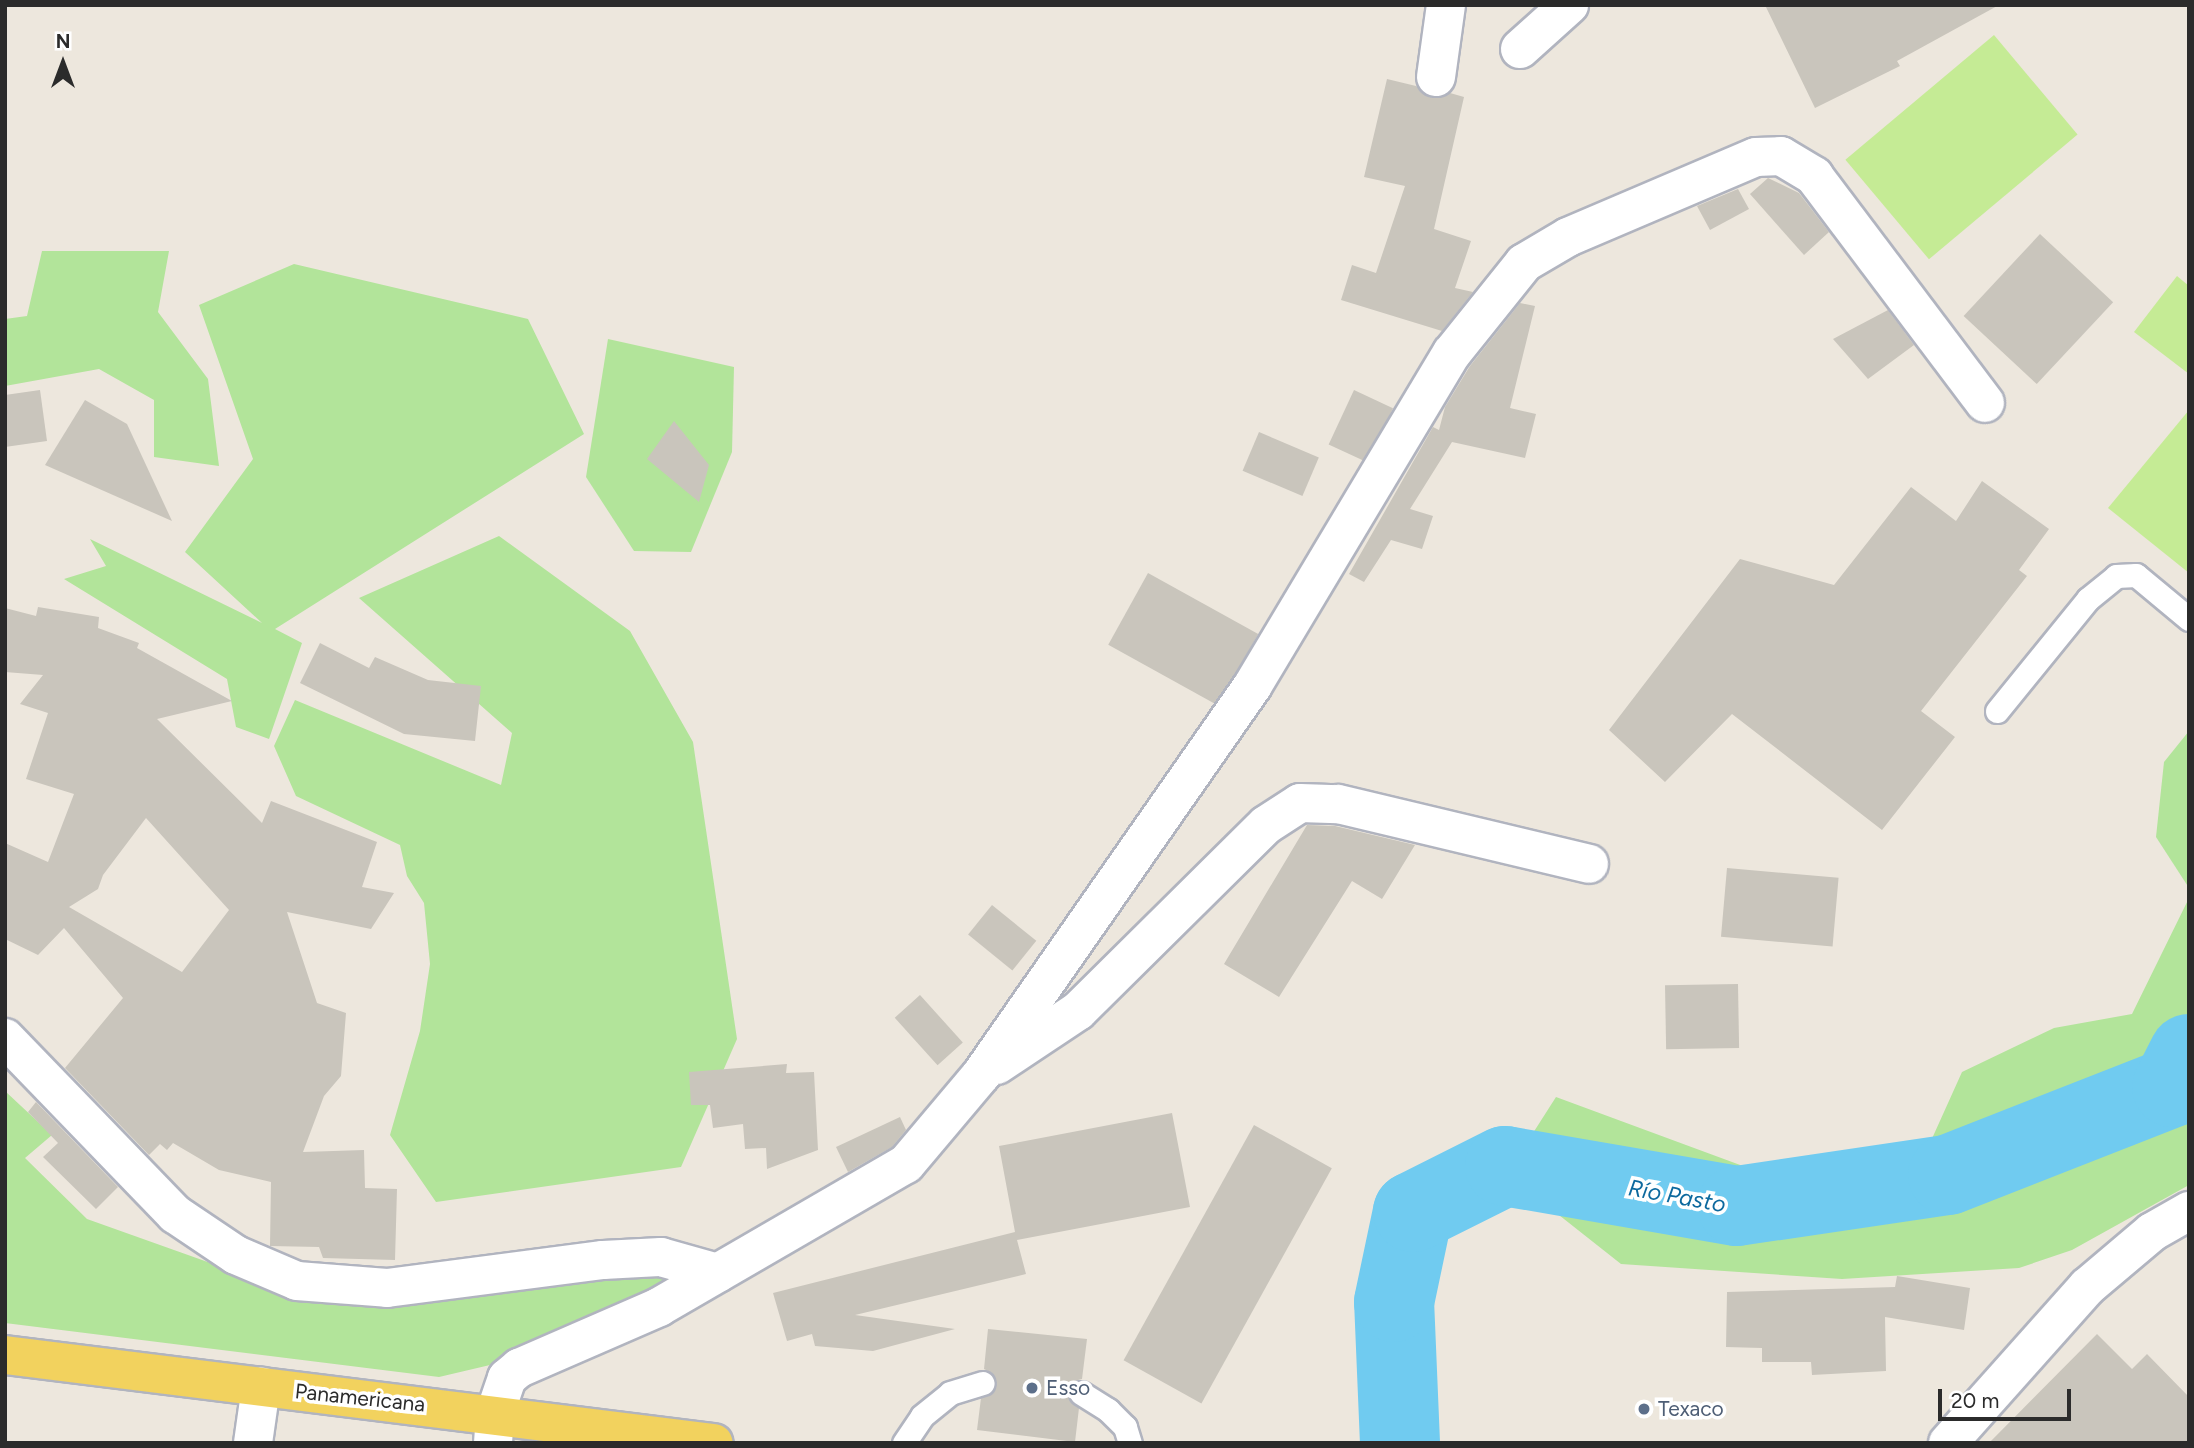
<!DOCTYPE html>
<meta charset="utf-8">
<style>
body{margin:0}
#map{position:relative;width:2194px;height:1448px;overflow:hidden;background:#ede7dd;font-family:Figtree,sans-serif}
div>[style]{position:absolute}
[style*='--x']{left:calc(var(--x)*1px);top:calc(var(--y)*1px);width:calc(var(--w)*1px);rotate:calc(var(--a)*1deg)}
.green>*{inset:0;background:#b2e49a}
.pitch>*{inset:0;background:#c5eb95;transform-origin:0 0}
.river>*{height:80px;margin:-40px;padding:0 40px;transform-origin:40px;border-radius:40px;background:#70cbf0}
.building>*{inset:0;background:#c9c5bc;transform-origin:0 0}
.roads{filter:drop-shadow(2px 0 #b1b4bf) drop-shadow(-2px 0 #b1b4bf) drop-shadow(0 2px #b1b4bf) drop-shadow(0 -2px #b1b4bf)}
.lane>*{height:23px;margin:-11.5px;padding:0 11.5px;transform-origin:11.5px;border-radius:11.5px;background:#fff}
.street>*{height:38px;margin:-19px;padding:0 19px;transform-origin:19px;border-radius:19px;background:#fff}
.primary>*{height:38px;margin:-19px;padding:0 19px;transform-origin:19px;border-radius:19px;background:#f2d25e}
.dots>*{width:19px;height:19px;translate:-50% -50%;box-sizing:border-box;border:4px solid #fff;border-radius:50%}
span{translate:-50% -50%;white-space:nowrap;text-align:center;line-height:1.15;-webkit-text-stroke:7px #fff;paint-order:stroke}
.service-label{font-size:21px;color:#4e5e75}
.left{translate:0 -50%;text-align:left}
.street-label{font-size:21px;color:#2b2b2b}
.water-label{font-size:23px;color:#0d699e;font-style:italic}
.frame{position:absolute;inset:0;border:7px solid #2b2b2b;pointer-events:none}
.north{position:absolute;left:28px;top:28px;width:70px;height:70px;-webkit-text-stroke:5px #fff;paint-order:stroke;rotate:0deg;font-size:19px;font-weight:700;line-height:28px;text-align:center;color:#2b2b2b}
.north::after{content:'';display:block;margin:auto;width:24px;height:32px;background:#2b2b2b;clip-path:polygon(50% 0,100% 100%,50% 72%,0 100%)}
.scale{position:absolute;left:1938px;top:1389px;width:133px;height:32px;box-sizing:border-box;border:4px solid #2b2b2b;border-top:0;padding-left:9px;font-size:21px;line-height:24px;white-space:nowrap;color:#2b2b2b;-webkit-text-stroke:5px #fff;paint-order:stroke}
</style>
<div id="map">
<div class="green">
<div style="clip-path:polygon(42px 251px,169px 251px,158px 312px,208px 379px,219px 466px,154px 457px,154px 400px,99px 369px,5px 386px,5px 319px,27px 316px)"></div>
<div style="clip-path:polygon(294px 264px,528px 319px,584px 434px,275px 629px,302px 643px,269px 739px,236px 727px,227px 679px,64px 579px,106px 566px,90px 539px,262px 623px,185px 552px,253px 459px,199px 305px)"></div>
<div style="clip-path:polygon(608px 339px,734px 367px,732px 452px,691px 552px,634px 551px,586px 477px)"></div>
<div style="clip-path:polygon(499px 536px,630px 631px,693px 742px,737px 1039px,681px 1167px,436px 1202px,390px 1135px,420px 1031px,430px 964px,424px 903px,407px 876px,400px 845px,296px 796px,274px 746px,295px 700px,501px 785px,512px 733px,359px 598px)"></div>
<div style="clip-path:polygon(2189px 731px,2189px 888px,2156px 837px,2164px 762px)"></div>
<div style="clip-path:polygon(2189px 898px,2189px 1185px,2072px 1250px,2019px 1268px,1842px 1279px,1621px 1264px,1545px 1204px,1533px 1133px,1556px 1097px,1751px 1169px,1827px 1166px,1930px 1143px,1962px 1072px,2054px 1028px,2132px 1014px)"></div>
<div style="clip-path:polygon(5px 1091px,52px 1135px,25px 1158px,87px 1219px,261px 1281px,665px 1268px,674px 1286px,610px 1323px,490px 1365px,439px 1377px,5px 1323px)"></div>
</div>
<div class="pitch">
<div style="left:1994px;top:35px;width:130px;height:194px;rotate:50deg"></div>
<div style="clip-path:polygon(2177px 276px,2189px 286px,2189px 374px,2134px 332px)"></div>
<div style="clip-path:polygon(2189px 410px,2189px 573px,2108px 508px)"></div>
</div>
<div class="river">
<div style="--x:1400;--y:1443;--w:141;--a:-92.4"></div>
<div style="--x:1394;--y:1302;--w:92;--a:-78.1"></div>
<div style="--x:1413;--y:1212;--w:103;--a:-26.6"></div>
<div style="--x:1505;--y:1166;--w:235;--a:9.8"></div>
<div style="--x:1737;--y:1206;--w:213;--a:-8.4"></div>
<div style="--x:1948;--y:1175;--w:241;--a:-21.4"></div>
<div style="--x:2172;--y:1087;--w:37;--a:-63"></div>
</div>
<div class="building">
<div style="clip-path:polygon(1765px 5px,1999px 5px,1897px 61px,1900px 66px,1815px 108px)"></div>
<div style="clip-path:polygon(1387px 79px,1416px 86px,1432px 98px,1450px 93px,1464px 97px,1434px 229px,1471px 241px,1455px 288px,1473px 292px,1442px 331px,1341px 300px,1352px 265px,1376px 273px,1405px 186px,1364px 177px)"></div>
<div style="clip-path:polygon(1768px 178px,1799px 193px,1829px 232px,1804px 255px,1750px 194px)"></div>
<div style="clip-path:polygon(1738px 189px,1749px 209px,1710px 230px,1697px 206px)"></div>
<div style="left:2040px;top:234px;width:100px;height:112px;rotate:43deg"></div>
<div style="clip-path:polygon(1520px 303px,1535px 306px,1510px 408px,1536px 414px,1525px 458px,1452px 442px,1410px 509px,1433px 516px,1422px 549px,1391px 540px,1364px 582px,1349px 574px,1433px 427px,1439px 430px,1445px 407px,1470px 366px)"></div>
<div style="clip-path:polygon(1888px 310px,1914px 345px,1868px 379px,1833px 339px)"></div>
<div style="clip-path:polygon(40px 390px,47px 441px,5px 447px,5px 395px)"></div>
<div style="left:1354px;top:390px;width:43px;height:60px;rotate:25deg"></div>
<div style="clip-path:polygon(85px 400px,127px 424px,172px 521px,45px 465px)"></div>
<div style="clip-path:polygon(674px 421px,709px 465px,699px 502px,647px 459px)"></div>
<div style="left:1259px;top:432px;width:65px;height:42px;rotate:23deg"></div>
<div style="clip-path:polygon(1982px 481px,2049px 529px,2019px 570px,2027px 576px,1921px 711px,1955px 737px,1882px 830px,1732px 714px,1665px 782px,1609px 730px,1740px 559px,1834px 585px,1911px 487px,1956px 521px)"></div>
<div style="left:1148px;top:573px;width:126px;height:82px;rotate:29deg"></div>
<div style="clip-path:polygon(evenodd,38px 607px,99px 617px,98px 628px,139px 643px,137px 648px,232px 701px,157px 719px,262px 823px,271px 801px,377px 842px,362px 887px,394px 893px,371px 929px,287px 912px,317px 1003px,346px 1013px,341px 1076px,324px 1096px,303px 1152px,364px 1150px,365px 1188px,397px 1189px,395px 1260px,323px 1258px,319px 1247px,270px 1246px,271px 1182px,219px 1170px,173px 1143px,167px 1150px,160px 1144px,149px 1155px,65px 1068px,123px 998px,64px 928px,38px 955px,5px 939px,5px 843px,48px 862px,74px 794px,26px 779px,48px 713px,20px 704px,43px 675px,5px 672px,5px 608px,36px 616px,38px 607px,146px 818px,229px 910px,182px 972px,69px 907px,98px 889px,103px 875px,146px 818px)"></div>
<div style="clip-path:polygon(320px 643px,369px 668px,375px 657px,428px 680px,481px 686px,475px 741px,404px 734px,300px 683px)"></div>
<div style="clip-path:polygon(1307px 825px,1335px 826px,1415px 845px,1382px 899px,1352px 881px,1279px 997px,1224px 964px)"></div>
<div style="left:1727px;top:868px;width:112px;height:69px;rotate:5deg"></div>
<div style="left:992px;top:905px;width:57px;height:38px;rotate:39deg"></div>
<div style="left:1738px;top:984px;width:64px;height:73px;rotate:89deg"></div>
<div style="left:920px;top:995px;width:64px;height:34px;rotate:48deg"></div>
<div style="clip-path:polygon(787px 1064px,786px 1073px,814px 1072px,818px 1150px,767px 1169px,766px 1148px,745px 1149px,743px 1124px,713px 1128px,710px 1105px,691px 1105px,689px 1072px)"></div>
<div style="clip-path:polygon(36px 1102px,118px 1187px,96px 1209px,43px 1157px,58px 1143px,28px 1112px)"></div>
<div style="clip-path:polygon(1172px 1113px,1190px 1207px,1017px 1240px,1026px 1274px,855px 1315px,955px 1329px,873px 1351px,815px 1346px,812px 1334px,787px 1341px,773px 1293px,1015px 1232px,999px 1146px)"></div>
<div style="clip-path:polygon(900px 1117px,906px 1130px,892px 1147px,848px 1172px,836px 1147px)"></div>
<div style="left:1254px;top:1125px;width:89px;height:269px;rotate:29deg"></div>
<div style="clip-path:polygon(1897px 1276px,1970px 1288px,1964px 1330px,1885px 1317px,1886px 1371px,1812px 1375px,1811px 1362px,1762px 1362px,1762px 1348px,1726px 1347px,1727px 1292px,1895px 1287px)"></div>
<div style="clip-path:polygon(988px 1329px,1087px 1339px,1082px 1379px,1074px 1381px,1067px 1392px,1079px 1408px,1075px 1442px,977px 1430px,981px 1398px,996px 1385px,992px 1373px,984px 1369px)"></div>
<div style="clip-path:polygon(2097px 1334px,2132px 1369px,2147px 1354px,2189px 1397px,2189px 1443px,1989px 1443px)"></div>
</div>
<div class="roads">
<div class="lane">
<div style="--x:1997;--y:711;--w:144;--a:-50.9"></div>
<div style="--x:2088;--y:599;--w:36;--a:-39"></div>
<div style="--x:2116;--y:576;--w:20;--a:-3"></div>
<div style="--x:2136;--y:575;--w:69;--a:39.7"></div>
<div style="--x:1081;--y:1393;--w:32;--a:32"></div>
<div style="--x:1108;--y:1410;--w:24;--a:45"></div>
<div style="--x:1125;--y:1427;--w:17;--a:73"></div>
<div style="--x:904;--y:1443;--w:32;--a:-56"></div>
<div style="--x:922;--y:1416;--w:36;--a:-39"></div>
<div style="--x:950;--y:1393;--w:34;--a:-17"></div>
</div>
<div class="street">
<div style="--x:1520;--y:49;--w:66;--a:-41.9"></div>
<div style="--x:1436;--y:77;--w:73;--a:-82.1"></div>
<div style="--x:5;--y:1038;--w:245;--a:46"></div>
<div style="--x:175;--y:1214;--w:73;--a:33.9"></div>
<div style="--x:236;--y:1255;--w:66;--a:23.1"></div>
<div style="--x:297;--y:1281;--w:90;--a:4.4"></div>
<div style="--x:387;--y:1288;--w:218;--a:-7.4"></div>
<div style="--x:603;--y:1260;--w:58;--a:-3"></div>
<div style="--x:661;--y:1257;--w:59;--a:15.7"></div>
<div style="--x:997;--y:1065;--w:97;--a:-33.7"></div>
<div style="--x:1078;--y:1011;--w:264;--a:-44.7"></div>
<div style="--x:1266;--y:825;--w:40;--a:-32.9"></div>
<div style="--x:1300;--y:803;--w:38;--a:2"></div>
<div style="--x:1338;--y:804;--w:258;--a:13.4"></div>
<div style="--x:253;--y:1443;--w:57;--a:-81.9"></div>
<div style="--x:493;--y:1443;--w:30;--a:-86"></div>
<div style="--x:495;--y:1413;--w:37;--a:-71"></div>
<div style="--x:507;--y:1378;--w:16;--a:-40"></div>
<div style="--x:519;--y:1368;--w:153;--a:-23.5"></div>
<div style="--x:659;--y:1307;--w:285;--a:-30.1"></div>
<div style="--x:906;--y:1164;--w:116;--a:-49.9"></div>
<div style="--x:981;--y:1075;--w:475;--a:-55.1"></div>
<div style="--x:1253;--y:685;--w:387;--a:-59.1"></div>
<div style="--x:1452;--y:353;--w:115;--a:-51.3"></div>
<div style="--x:1524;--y:263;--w:51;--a:-30.6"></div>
<div style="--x:1568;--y:237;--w:204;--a:-23.1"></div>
<div style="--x:1756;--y:157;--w:25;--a:-2"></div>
<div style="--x:1781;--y:156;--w:39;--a:31"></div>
<div style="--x:1814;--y:176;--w:284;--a:53"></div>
<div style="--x:1948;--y:1443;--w:209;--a:-48.3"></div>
<div style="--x:2087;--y:1287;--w:85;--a:-40.2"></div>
<div style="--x:2152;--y:1232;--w:43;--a:-29.6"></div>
</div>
<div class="primary">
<div style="--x:5;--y:1355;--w:714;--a:7.08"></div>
</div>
</div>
<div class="dots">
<div style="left:1032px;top:1388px;background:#5c6f8a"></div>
<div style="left:1644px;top:1409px;background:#5c6f8a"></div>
</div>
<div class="service-label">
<span class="left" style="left:1046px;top:1388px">Esso</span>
<span class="left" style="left:1658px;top:1409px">Texaco</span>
</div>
<div class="street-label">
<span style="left:360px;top:1398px;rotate:6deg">Panamericana</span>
</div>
<div class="water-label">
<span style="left:1677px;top:1196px;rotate:10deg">Río Pasto</span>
</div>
<div class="frame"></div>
<div class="north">N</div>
<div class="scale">20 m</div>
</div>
